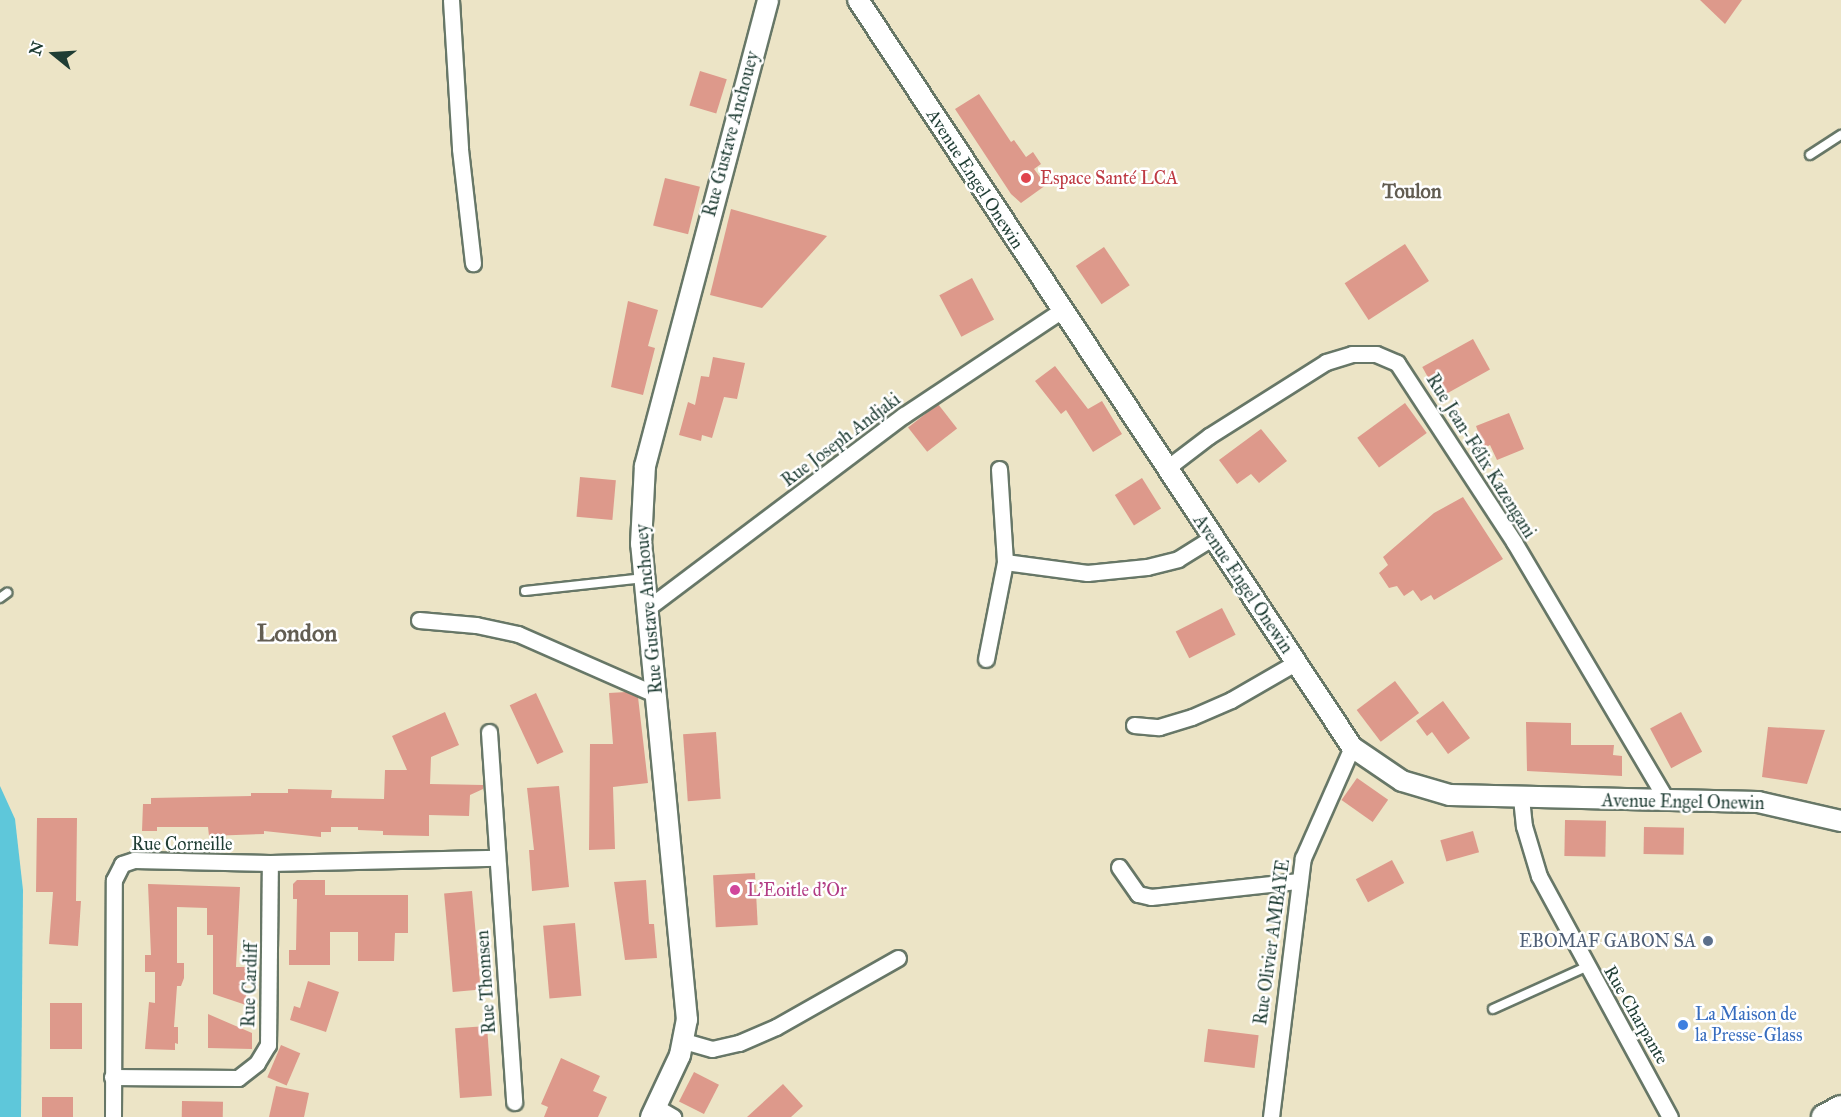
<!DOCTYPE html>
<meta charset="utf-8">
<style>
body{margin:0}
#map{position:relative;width:1841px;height:1117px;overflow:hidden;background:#ece4c6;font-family:"IM FELL Great Primer",serif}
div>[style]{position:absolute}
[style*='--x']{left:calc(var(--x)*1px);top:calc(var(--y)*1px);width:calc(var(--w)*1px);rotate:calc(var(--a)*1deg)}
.water>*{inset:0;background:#5ec7da}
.building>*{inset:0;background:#dd998b;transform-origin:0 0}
.roads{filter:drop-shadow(2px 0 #677767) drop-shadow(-2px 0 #677767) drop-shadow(0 2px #677767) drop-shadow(0 -2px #677767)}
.service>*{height:8px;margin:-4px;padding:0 4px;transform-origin:4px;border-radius:4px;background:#fff}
.minor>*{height:15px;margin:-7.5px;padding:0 7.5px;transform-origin:7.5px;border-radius:7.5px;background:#fff}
.tertiary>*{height:20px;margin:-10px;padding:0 10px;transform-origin:10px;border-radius:10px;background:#fff}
.primary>*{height:24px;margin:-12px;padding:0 12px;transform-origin:12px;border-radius:12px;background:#fff}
.dots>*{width:16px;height:16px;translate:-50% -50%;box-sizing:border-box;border:3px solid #fff;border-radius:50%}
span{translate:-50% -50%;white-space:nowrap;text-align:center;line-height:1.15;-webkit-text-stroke:5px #fff;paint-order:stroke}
.street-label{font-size:18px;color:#1f3d34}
.health-label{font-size:18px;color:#be3a42}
.left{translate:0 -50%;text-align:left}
.hotel-label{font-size:18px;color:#b23c85}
.service-label{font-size:18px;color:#4e5e75}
.right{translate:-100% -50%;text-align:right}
.shop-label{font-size:18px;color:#366cbe}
.neighbourhood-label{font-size:20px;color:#625d52;font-weight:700}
.district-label{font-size:24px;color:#625d52;font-weight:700}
.north{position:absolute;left:24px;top:24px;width:60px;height:60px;-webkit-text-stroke:4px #fff;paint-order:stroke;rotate:288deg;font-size:16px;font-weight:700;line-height:24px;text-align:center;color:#1f3d34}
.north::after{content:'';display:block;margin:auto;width:21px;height:27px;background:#1f3d34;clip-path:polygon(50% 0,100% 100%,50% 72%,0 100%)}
</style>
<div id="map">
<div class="water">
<div style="clip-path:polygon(0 786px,15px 819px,23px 890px,21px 1117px,0 1117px)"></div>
</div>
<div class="building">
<div style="clip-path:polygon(1700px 0,1742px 0,1725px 24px)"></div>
<div style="left:700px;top:71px;width:28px;height:36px;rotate:17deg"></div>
<div style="clip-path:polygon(979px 94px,1011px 142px,1014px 140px,1026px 157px,1033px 152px,1041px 164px,1034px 169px,1046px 185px,1021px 203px,1011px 194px,955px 109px)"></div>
<div style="left:665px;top:178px;width:36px;height:49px;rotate:14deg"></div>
<div style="clip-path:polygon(731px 209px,827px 236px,762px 308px,710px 295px)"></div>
<div style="left:1405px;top:244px;width:44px;height:72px;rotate:57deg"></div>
<div style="left:1104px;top:247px;width:46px;height:34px;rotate:56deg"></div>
<div style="left:972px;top:278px;width:47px;height:37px;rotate:62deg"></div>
<div style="clip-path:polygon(628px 301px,658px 310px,648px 346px,655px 348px,643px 395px,611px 387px)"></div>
<div style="left:1473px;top:339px;width:35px;height:58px;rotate:61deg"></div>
<div style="clip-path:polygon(713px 357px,745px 363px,737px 399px,724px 397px,712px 438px,702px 435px,701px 441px,679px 435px,688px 402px,695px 405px,701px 376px,709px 377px)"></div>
<div style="clip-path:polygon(1055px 366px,1088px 409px,1102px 401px,1122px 434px,1093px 452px,1066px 410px,1061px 414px,1035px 381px)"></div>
<div style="left:1405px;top:403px;width:37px;height:59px;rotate:54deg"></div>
<div style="left:938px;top:404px;width:31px;height:38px;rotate:52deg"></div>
<div style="clip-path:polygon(1509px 413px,1524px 449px,1497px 460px,1490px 445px,1484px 448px,1476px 426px)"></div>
<div style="clip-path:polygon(1261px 429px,1287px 461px,1259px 483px,1251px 474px,1237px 484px,1219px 460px)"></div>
<div style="left:580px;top:477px;width:36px;height:40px;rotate:5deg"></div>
<div style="left:1142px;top:478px;width:36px;height:32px;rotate:58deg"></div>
<div style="clip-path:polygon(1463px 497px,1503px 559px,1434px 600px,1431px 595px,1421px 601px,1413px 590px,1404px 596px,1397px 586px,1389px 588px,1379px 573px,1388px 565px,1383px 557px,1434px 513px)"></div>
<div style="left:1222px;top:608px;width:30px;height:52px;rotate:63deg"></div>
<div style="left:1395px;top:681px;width:40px;height:48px;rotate:53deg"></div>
<div style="clip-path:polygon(626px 692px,638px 697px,648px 783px,613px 787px,615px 849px,589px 850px,590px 744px,613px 744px,609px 693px)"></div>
<div style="left:536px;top:693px;width:65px;height:29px;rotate:65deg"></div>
<div style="clip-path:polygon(1443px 701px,1470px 738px,1448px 754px,1432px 732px,1427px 736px,1416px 721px)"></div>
<div style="clip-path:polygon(445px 712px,459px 745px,431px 757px,430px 784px,483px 785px,483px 789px,470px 795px,469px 816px,429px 815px,429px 836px,383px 835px,383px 831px,358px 830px,358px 827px,331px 827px,331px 832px,321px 832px,321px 837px,264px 831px,264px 834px,209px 836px,208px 827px,157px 827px,157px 831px,142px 831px,143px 804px,151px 804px,151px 798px,251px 796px,251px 793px,288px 793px,288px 789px,332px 790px,331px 798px,384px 799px,385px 770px,407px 770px,392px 736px)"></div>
<div style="left:1681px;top:712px;width:45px;height:35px;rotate:62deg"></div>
<div style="clip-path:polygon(1526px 722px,1571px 723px,1571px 745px,1614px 745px,1613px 755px,1622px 756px,1622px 776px,1527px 771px)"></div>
<div style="clip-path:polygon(1768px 727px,1825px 730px,1807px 784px,1762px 777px)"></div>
<div style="left:716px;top:732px;width:67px;height:33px;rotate:86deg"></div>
<div style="left:1357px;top:778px;width:38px;height:27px;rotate:35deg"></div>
<div style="clip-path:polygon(559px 786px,569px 887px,532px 891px,529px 850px,534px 850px,527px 788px)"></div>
<div style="clip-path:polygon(37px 818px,77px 818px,76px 901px,81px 901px,78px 946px,49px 944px,53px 892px,36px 892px)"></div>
<div style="left:1565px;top:820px;width:41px;height:36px;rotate:1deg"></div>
<div style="left:1644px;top:827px;width:40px;height:27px;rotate:1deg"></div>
<div style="left:1473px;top:831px;width:22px;height:34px;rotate:74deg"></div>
<div style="left:1392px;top:860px;width:26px;height:41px;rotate:62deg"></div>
<div style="left:755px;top:873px;width:52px;height:42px;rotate:87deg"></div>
<div style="clip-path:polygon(297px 880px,325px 880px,325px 895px,408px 895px,408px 933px,395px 933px,394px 961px,358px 961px,358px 932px,330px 932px,330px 965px,289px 965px,289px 950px,296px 950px,297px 899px,293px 899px,293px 884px)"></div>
<div style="clip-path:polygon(646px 880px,649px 924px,654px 924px,657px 958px,625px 960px,614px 882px)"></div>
<div style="clip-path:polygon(148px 884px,240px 887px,236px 967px,246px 967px,246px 1005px,213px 994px,213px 935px,207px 935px,207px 908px,177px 907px,177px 963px,184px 963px,184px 978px,181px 986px,177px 986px,174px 1027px,178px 1027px,178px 1044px,175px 1043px,175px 1050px,145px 1049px,149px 1002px,155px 1003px,155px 972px,145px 972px,145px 955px,151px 955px)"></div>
<div style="left:472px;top:891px;width:99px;height:28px;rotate:85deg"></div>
<div style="left:575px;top:923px;width:73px;height:32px;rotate:85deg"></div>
<div style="clip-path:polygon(308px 981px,339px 992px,326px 1032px,290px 1020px,294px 1006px,300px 1008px)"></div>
<div style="left:50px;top:1003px;width:32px;height:46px"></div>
<div style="clip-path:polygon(208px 1014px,252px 1033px,252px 1049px,208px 1048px)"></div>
<div style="left:487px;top:1026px;width:70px;height:32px;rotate:86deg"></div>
<div style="left:1208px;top:1029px;width:51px;height:33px;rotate:7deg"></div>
<div style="left:281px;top:1045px;width:21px;height:35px;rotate:23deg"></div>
<div style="clip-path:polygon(561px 1058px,600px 1076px,593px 1091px,607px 1097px,598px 1117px,544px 1117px,548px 1107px,541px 1104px)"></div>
<div style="left:694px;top:1072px;width:28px;height:33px;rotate:27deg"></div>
<div style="clip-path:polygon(783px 1084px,803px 1106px,791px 1117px,747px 1117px)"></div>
<div style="clip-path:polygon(276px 1086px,309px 1093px,304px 1117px,269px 1117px)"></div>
<div style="left:42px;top:1097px;width:31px;height:20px"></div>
<div style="left:182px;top:1101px;width:41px;height:16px;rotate:1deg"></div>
</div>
<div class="roads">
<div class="service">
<div style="--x:1810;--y:155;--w:37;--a:-33"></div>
<div style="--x:525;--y:591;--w:120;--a:-6.2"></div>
<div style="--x:0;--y:598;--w:9;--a:-36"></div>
<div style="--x:1493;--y:1009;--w:102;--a:-24.3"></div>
</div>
<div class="minor">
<div style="--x:451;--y:0;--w:149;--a:86.5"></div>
<div style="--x:460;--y:149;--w:115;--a:83.5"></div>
<div style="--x:1167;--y:468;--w:53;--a:-37.3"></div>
<div style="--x:1209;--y:436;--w:138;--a:-32.3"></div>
<div style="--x:1326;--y:362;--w:27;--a:-17"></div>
<div style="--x:1352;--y:354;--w:24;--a:0"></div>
<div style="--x:1376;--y:354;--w:23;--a:23"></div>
<div style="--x:1397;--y:363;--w:214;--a:56.8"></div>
<div style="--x:1514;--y:542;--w:299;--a:59.4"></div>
<div style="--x:999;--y:469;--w:93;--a:86.3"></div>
<div style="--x:1005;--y:562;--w:83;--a:7.6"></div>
<div style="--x:1087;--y:573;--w:60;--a:-5.7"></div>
<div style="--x:1147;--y:567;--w:32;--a:-14"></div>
<div style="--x:1178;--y:559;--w:40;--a:-32"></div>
<div style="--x:649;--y:607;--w:319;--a:-37"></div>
<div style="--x:904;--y:415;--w:190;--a:-33.6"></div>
<div style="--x:419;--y:620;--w:57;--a:5"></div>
<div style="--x:476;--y:625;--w:43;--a:12.1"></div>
<div style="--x:518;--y:634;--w:152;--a:23.7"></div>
<div style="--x:986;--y:659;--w:99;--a:-78.9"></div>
<div style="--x:1134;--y:725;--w:25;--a:5"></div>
<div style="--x:1159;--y:727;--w:34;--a:-17"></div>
<div style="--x:1192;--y:717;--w:43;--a:-23.6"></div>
<div style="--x:1231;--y:700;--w:74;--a:-30"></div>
<div style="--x:489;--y:732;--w:371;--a:86.1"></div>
<div style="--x:1521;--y:798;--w:28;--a:84"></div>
<div style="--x:1524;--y:826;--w:52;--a:73.3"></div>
<div style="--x:1539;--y:876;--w:274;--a:61.5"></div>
<div style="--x:1119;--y:867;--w:33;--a:55"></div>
<div style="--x:1138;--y:894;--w:13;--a:13"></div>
<div style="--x:1151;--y:897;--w:149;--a:-6.2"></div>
<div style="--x:684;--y:1041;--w:29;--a:16"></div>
<div style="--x:712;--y:1049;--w:28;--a:-13"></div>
<div style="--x:739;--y:1043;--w:40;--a:-23.4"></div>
<div style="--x:776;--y:1027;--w:140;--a:-29.5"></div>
<div style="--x:112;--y:1077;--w:126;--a:0.5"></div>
<div style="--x:238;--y:1078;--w:24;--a:-38"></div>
<div style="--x:257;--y:1063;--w:21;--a:-59"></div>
<div style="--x:268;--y:1045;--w:182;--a:-89.4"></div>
<div style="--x:656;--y:1107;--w:20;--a:30"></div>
<div style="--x:113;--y:1117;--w:237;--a:-89.8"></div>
<div style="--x:114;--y:880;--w:18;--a:-63"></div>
<div style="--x:122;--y:864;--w:13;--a:-18"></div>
<div style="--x:134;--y:860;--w:136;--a:1.3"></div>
<div style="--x:270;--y:863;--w:227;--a:-1.3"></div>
<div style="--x:1271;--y:1117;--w:261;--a:-83"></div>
<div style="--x:1303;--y:858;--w:121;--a:-66.2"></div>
</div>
<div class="tertiary">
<div style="--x:858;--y:0;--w:896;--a:56.52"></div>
<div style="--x:1352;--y:747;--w:60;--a:34.2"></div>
<div style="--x:1402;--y:781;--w:50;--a:16.3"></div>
<div style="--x:1450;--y:795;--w:308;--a:1.3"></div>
<div style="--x:1758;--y:802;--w:85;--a:12.9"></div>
<div style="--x:651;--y:1117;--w:68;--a:-64.9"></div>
<div style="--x:680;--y:1055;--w:36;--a:-79"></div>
<div style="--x:687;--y:1020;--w:478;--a:-95.5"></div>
<div style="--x:641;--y:544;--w:78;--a:-87.1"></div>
<div style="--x:645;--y:466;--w:482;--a:-75.2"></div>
</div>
<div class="primary">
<div style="--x:1824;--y:1117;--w:19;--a:-28"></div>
</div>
</div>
<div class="dots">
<div style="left:1026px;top:178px;background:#e0444e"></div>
<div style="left:735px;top:890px;background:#d1479c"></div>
<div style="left:1708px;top:941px;background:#5c6f8a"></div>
<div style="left:1683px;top:1025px;background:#3f7fe0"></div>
</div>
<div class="street-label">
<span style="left:731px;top:134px;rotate:-75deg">Rue Gustave Anchouey</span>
<span style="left:975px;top:179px;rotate:57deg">Avenue Engel Onewin</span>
<span style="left:841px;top:440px;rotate:-37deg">Rue Joseph Andjaki</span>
<span style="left:1481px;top:456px;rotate:58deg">Rue Jean-Félix Kazengani</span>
<span style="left:1243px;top:584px;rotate:56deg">Avenue Engel Onewin</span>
<span style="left:649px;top:609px;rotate:-95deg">Rue Gustave Anchouey</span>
<span style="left:1683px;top:802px;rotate:1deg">Avenue Engel Onewin</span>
<span style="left:182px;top:844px">Rue Corneille</span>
<span style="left:1272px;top:942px;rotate:-82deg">Rue Olivier AMBAYE</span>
<span style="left:486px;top:982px;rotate:-94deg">Rue Thomsen</span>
<span style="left:250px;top:985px;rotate:-88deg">Rue Cardiff</span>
<span style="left:1636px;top:1015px;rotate:60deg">Rue Charpante</span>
</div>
<div class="health-label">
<span class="left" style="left:1040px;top:178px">Espace Santé LCA</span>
</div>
<div class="hotel-label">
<span class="left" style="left:747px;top:890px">L'Eoitle d'Or</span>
</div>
<div class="service-label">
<span class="right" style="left:1696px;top:941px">EBOMAF GABON SA</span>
</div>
<div class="shop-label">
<span class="left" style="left:1695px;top:1025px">La Maison de<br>la Presse-Glass</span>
</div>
<div class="neighbourhood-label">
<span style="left:1412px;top:191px">Toulon</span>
</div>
<div class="district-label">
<span style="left:297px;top:634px">London</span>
</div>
<div class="north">N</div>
</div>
